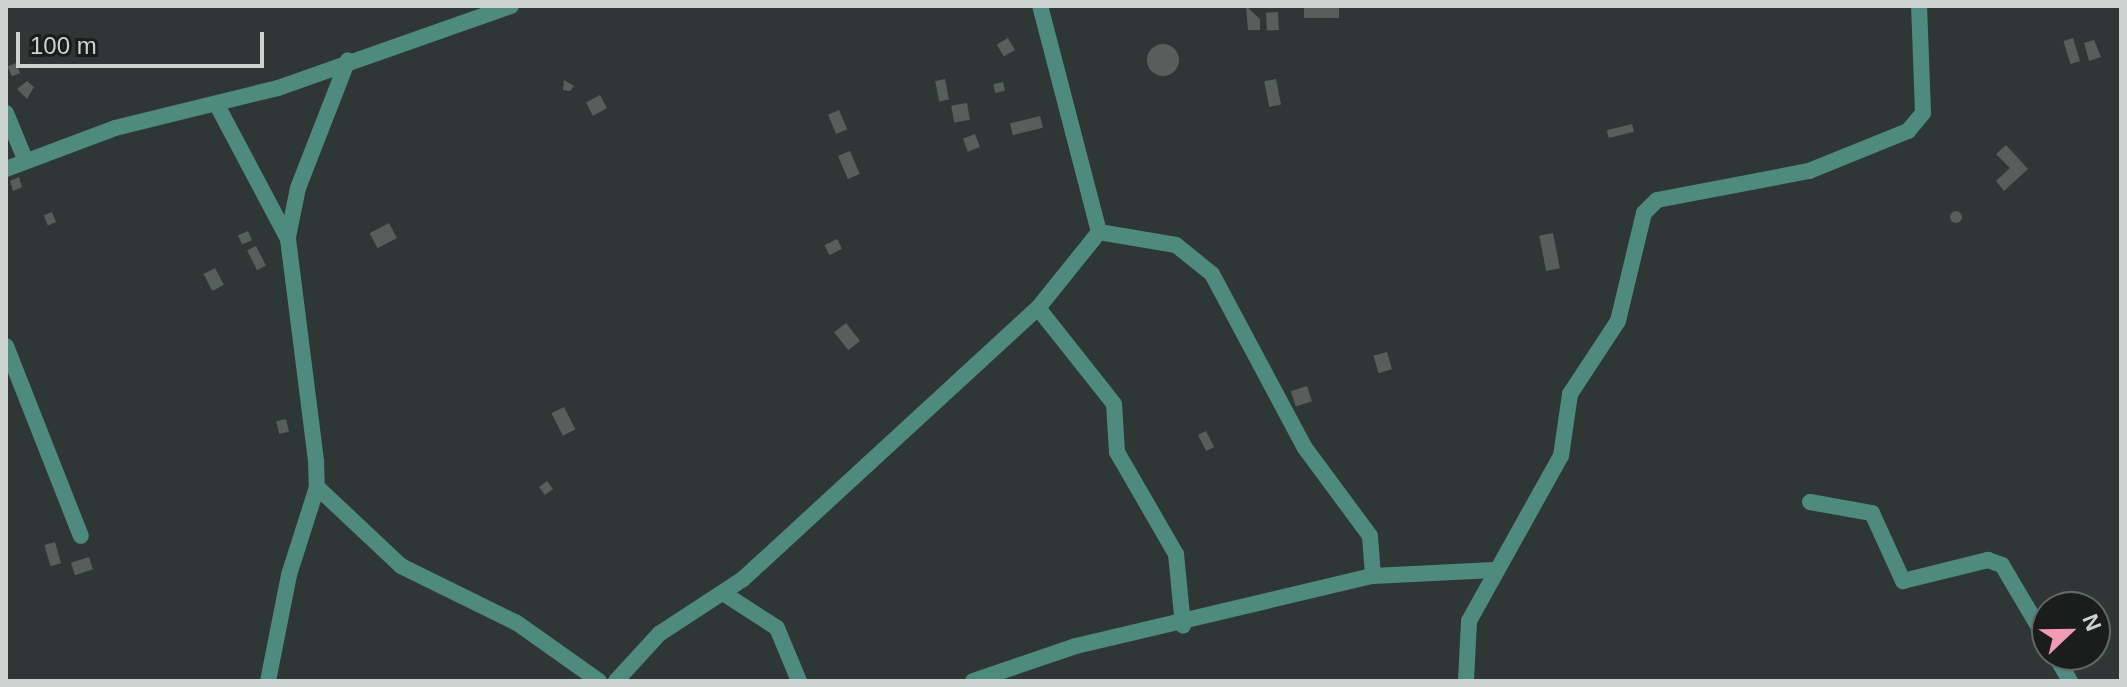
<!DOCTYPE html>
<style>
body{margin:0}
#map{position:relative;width:2127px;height:687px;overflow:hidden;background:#2e3735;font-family:Arial,sans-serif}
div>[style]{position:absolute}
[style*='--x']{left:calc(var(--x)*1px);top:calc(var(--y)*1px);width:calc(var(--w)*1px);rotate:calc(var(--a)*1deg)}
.building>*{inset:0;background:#565f5c;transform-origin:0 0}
.round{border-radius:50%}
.street>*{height:16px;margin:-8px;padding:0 8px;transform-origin:8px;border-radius:8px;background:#4e8a7d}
span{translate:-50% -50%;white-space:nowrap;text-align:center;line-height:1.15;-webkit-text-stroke:7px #1a1d1c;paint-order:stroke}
.frame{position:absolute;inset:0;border:8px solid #cdd3d1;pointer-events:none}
.north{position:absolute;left:2031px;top:591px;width:80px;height:80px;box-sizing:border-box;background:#1a1d1c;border:2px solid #626664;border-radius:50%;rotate:68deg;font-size:22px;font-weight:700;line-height:32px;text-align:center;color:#cdd3d1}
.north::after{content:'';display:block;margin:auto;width:28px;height:36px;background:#f09ab6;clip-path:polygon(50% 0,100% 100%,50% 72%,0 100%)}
.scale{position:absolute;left:16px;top:32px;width:248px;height:36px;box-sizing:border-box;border:4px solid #cdd3d1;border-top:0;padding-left:10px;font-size:24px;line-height:28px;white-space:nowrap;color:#cdd3d1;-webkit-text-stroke:6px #1a1d1c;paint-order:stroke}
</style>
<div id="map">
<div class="building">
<div style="clip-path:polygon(1246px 6px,1260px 19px,1260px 30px,1248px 30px)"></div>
<div style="left:1304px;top:6px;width:35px;height:12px"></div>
<div style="left:1278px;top:12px;width:18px;height:12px;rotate:87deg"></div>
<div style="left:1008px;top:38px;width:14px;height:13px;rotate:60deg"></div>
<div style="left:2073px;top:38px;width:24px;height:10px;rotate:73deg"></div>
<div style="clip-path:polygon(2094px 40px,2101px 57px,2089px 61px,2084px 43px)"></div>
<div class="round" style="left:1147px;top:44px;width:32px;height:32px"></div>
<div style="left:16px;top:63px;width:11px;height:9px;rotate:68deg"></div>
<div style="left:945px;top:79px;width:21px;height:10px;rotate:79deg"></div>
<div style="left:1276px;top:79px;width:26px;height:12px;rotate:79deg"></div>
<div style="clip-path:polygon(564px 80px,574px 86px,570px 91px,563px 90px)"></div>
<div style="clip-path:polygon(27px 81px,34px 87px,27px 99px,17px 89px)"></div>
<div style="left:1003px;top:82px;width:9px;height:10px;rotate:77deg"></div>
<div style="left:600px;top:95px;width:15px;height:16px;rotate:62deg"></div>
<div style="left:967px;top:103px;width:17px;height:16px;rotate:80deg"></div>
<div style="left:839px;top:110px;width:21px;height:12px;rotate:67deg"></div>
<div style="left:1040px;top:116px;width:12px;height:31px;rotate:76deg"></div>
<div style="left:1632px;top:124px;width:8px;height:26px;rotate:76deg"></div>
<div style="left:975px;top:134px;width:14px;height:13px;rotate:69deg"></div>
<div style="clip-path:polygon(2006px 145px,2028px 169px,2004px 191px,1996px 181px,2010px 168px,1996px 154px)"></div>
<div style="left:850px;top:151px;width:25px;height:13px;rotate:67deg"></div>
<div style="clip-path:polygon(19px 177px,22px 187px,13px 191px,10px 181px)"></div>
<div class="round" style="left:1950px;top:211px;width:12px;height:12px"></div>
<div style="left:52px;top:212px;width:11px;height:9px;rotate:68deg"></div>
<div style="left:389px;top:223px;width:17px;height:22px;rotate:62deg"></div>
<div style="left:248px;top:231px;width:10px;height:11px;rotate:66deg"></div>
<div style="left:1553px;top:233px;width:36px;height:14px;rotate:79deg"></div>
<div style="left:837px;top:239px;width:11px;height:14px;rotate:63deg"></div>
<div style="left:256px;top:246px;width:22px;height:10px;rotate:63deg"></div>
<div style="left:215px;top:268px;width:19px;height:13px;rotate:62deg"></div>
<div style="left:846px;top:323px;width:23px;height:15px;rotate:52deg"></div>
<div style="left:1387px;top:352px;width:18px;height:14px;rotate:74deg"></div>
<div style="left:1307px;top:386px;width:16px;height:17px;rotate:72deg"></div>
<div style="left:564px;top:407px;width:25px;height:14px;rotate:63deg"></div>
<div style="left:286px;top:419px;width:13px;height:10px;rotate:77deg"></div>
<div style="left:1206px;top:431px;width:18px;height:9px;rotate:63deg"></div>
<div style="left:547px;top:481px;width:10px;height:10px;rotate:53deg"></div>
<div style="left:55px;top:542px;width:22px;height:11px;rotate:74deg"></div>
<div style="left:89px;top:557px;width:13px;height:19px;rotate:72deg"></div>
</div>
<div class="street">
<div style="--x:217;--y:105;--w:152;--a:62.1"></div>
<div style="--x:288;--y:239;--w:225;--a:82.8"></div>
<div style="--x:316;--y:462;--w:25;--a:88"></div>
<div style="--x:317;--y:487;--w:92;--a:107.7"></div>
<div style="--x:289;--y:575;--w:108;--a:101.2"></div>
<div style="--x:6;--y:113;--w:50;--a:67.6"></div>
<div style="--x:6;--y:169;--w:116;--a:-20.6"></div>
<div style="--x:115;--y:128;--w:168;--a:-13.8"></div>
<div style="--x:278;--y:88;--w:247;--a:-19.4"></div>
<div style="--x:1099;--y:232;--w:78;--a:9.6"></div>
<div style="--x:1176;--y:245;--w:46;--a:38.9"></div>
<div style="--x:1212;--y:274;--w:197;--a:61.9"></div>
<div style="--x:1305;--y:448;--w:109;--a:53.5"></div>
<div style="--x:1370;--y:536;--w:40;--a:85.7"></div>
<div style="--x:1373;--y:576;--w:121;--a:-2.8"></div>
<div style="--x:288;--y:237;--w:50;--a:-78.5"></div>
<div style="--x:298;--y:188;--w:137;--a:-68.7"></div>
<div style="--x:1038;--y:308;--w:122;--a:51.6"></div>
<div style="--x:1114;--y:404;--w:48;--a:86.4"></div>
<div style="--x:1117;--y:452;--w:118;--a:60"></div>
<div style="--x:1176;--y:554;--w:72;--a:84.4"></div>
<div style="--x:6;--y:346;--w:204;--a:68.5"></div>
<div style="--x:317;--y:487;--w:115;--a:43.2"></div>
<div style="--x:401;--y:566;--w:129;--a:26.2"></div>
<div style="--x:517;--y:623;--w:100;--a:35.3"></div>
<div style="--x:1810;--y:502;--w:63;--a:10.1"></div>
<div style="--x:1872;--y:513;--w:75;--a:65.5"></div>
<div style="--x:1903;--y:581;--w:88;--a:-13.9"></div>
<div style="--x:1988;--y:560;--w:15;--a:20"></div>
<div style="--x:2002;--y:565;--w:88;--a:59.4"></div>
<div style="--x:723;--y:593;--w:64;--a:32.9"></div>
<div style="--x:777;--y:628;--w:57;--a:67.5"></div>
<div style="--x:2055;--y:655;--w:30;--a:60"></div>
<div style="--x:616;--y:681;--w:64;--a:-47.5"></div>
<div style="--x:659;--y:634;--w:100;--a:-33.2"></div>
<div style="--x:743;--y:579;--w:401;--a:-42.6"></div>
<div style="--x:1038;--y:308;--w:97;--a:-51.2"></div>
<div style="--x:1099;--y:232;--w:234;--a:-104.6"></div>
<div style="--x:973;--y:681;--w:109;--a:-18.8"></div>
<div style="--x:1076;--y:646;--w:305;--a:-13.3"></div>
<div style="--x:1466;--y:681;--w:60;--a:-87.1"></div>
<div style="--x:1469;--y:621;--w:189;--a:-60.9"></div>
<div style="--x:1561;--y:456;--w:63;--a:-81.7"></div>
<div style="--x:1570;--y:394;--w:87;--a:-56.7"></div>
<div style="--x:1618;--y:321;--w:111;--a:-76.5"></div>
<div style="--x:1644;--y:213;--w:18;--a:-45"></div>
<div style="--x:1657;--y:200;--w:155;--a:-10.8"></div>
<div style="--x:1809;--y:171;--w:107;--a:-22"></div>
<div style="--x:1908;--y:131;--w:23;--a:-50"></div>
<div style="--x:1923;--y:113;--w:107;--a:-92.1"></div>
</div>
<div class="frame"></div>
<div class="north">N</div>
<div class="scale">100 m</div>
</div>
